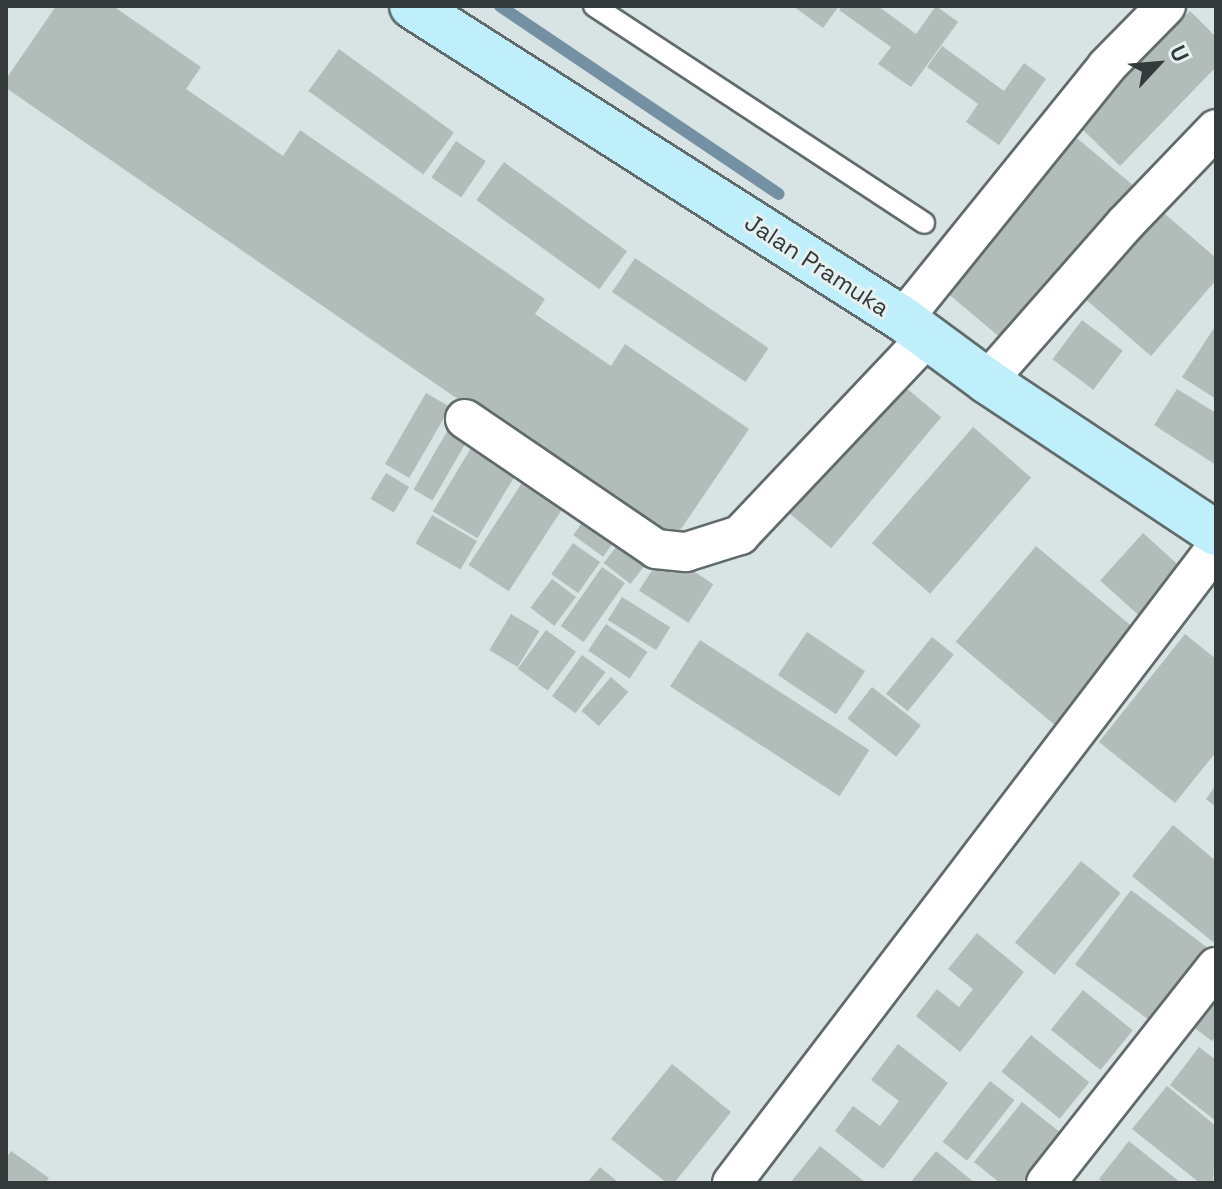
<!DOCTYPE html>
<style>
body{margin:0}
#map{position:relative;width:1222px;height:1189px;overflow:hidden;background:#d8e4e3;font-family:"Space Grotesk",sans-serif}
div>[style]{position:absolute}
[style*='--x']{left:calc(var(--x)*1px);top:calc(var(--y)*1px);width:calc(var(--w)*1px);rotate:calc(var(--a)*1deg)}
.stream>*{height:12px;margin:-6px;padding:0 6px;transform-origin:6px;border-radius:6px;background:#7491a3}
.building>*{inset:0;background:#b2bcb9;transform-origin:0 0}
.roads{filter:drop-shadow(2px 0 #616b6b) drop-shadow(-2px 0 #616b6b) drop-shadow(0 2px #616b6b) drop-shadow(0 -2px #616b6b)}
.service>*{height:20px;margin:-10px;padding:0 10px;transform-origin:10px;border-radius:10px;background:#fff}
.minor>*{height:38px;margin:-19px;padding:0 19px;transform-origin:19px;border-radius:19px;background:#fff}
.primary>*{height:44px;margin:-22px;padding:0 22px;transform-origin:22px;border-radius:22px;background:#beeffb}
span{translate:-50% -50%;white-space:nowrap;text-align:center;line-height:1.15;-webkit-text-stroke:6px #e5f1f1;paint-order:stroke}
.street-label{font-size:24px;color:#343939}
.frame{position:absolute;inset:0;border:8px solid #343939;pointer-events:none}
.north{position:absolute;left:1118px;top:24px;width:80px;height:80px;-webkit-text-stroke:6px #e5f1f1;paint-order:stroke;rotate:64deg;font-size:22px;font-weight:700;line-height:32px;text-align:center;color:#343939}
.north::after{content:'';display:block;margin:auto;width:28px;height:36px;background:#343939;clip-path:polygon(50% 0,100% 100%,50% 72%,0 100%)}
</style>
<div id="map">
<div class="stream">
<div style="--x:500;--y:6;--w:336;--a:34"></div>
</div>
<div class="building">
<div style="clip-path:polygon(56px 6px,113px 6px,201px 67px,186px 89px,283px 156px,300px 130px,545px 299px,535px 314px,611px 366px,625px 344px,749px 429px,670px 545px,6px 88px,6px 79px)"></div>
<div style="clip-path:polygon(793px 6px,839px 6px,823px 28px)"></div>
<div style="clip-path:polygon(842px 6px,878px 6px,916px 34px,936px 6px,958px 22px,911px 87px,878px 64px,891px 47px,839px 10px)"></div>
<div style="clip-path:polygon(1190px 11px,1216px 37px,1216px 67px,1120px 166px,1079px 126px)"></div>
<div style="clip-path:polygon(942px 46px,1004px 91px,1024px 63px,1046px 79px,999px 145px,966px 122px,978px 104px,927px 67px)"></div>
<div style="left:339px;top:49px;width:142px;height:52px;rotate:36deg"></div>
<div style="left:1072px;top:134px;width:80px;height:202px;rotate:40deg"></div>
<div style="left:456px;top:141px;width:36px;height:44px;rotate:34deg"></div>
<div style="left:504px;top:162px;width:152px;height:47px;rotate:36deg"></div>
<div style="clip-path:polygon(1158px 208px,1216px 258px,1216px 280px,1151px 356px,1083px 297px)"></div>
<div style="left:635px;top:258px;width:161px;height:41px;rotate:34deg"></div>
<div style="left:1082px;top:320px;width:51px;height:49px;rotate:37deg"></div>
<div style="clip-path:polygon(1216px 325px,1216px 399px,1182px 377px)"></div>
<div style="left:899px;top:382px;width:55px;height:171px;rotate:40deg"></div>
<div style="clip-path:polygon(1177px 389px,1216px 413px,1216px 465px,1154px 425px)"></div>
<div style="left:426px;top:393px;width:28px;height:82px;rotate:30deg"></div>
<div style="left:453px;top:421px;width:22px;height:79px;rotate:30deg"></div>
<div style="left:973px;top:427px;width:77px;height:154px;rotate:41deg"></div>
<div style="left:474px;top:443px;width:52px;height:80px;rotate:31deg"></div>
<div style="left:529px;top:472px;width:48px;height:111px;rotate:33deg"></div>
<div style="left:386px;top:473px;width:27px;height:30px;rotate:31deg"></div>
<div style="left:592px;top:509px;width:37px;height:32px;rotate:36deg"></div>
<div style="left:432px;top:515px;width:52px;height:33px;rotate:30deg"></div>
<div style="left:627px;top:533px;width:34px;height:38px;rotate:38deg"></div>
<div style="left:1143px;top:533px;width:60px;height:64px;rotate:42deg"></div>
<div style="left:573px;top:543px;width:33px;height:38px;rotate:35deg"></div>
<div style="left:1036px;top:546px;width:135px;height:125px;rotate:40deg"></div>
<div style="left:664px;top:552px;width:59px;height:46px;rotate:33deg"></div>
<div style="left:602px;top:567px;width:28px;height:72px;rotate:35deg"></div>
<div style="left:552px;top:579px;width:30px;height:36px;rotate:37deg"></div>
<div style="left:622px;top:597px;width:57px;height:27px;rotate:32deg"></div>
<div style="left:511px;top:614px;width:33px;height:42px;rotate:31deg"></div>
<div style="left:606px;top:624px;width:50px;height:32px;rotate:34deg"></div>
<div style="left:546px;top:630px;width:37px;height:48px;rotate:36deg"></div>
<div style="left:807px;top:632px;width:70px;height:52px;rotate:34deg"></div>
<div style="clip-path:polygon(1185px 634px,1216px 659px,1216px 752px,1175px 803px,1099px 742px)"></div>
<div style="left:932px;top:637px;width:28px;height:73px;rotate:39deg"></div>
<div style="left:700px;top:640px;width:202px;height:55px;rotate:33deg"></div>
<div style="left:582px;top:655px;width:29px;height:51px;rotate:36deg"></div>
<div style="left:611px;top:677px;width:23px;height:45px;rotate:41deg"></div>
<div style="left:872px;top:687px;width:62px;height:40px;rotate:38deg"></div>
<div style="clip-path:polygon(1216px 785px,1216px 807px,1206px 799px)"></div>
<div style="clip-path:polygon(1173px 825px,1216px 861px,1216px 938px,1213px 942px,1132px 876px)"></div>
<div style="left:1081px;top:861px;width:51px;height:105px;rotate:39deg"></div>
<div style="left:1131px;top:890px;width:97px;height:93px;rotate:37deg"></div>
<div style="clip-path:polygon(977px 933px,1024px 972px,960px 1052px,916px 1016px,937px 989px,959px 1007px,973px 989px,948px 969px)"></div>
<div style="left:1083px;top:990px;width:64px;height:51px;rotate:39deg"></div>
<div style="clip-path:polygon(1216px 995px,1216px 1036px,1212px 1041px,1192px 1026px)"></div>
<div style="left:1031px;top:1035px;width:75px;height:47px;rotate:39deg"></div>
<div style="clip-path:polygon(898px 1044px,948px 1083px,883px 1169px,835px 1131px,853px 1106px,880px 1126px,899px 1101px,871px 1080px)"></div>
<div style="clip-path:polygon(1199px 1047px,1216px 1060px,1216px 1121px,1170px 1085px)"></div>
<div style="clip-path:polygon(672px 1064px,731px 1112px,674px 1183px,667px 1183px,611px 1139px)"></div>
<div style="left:990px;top:1081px;width:31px;height:77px;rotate:38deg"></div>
<div style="clip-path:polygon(1167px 1086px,1216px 1126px,1213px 1183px,1200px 1183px,1132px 1129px)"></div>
<div style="clip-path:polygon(1022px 1102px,1061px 1133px,1022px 1183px,1000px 1183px,974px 1162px)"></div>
<div style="clip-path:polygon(1129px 1141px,1181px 1183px,1104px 1183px,1099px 1179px)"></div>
<div style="clip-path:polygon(820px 1146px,866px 1183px,790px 1183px)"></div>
<div style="clip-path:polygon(11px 1151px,49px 1178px,45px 1183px,6px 1183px,6px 1158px)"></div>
<div style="clip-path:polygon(936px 1151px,975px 1183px,910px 1183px)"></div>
<div style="clip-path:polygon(600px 1167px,619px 1183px,587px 1183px)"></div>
</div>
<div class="roads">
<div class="service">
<div style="--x:594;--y:6;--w:395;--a:33.3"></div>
</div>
<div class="minor">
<div style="--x:903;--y:319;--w:325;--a:-51.1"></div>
<div style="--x:1107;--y:66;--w:84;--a:-45.5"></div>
<div style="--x:987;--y:381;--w:210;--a:-48.7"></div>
<div style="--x:1126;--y:223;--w:130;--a:-46.2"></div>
<div style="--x:465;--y:419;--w:231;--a:34.2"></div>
<div style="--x:656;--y:549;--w:30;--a:6"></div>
<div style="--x:686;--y:552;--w:57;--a:-17.5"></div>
<div style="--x:740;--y:535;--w:272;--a:-46.6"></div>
<div style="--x:732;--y:1183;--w:798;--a:-52.69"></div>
<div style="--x:1046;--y:1183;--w:275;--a:-51.8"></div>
</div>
<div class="primary">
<div style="--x:412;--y:6;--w:582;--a:32.52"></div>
<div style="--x:903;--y:319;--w:104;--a:36.4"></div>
<div style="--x:987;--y:381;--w:275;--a:33.6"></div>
</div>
</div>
<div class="street-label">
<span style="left:817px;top:265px;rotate:33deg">Jalan Pramuka</span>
</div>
<div class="frame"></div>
<div class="north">U</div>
</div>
